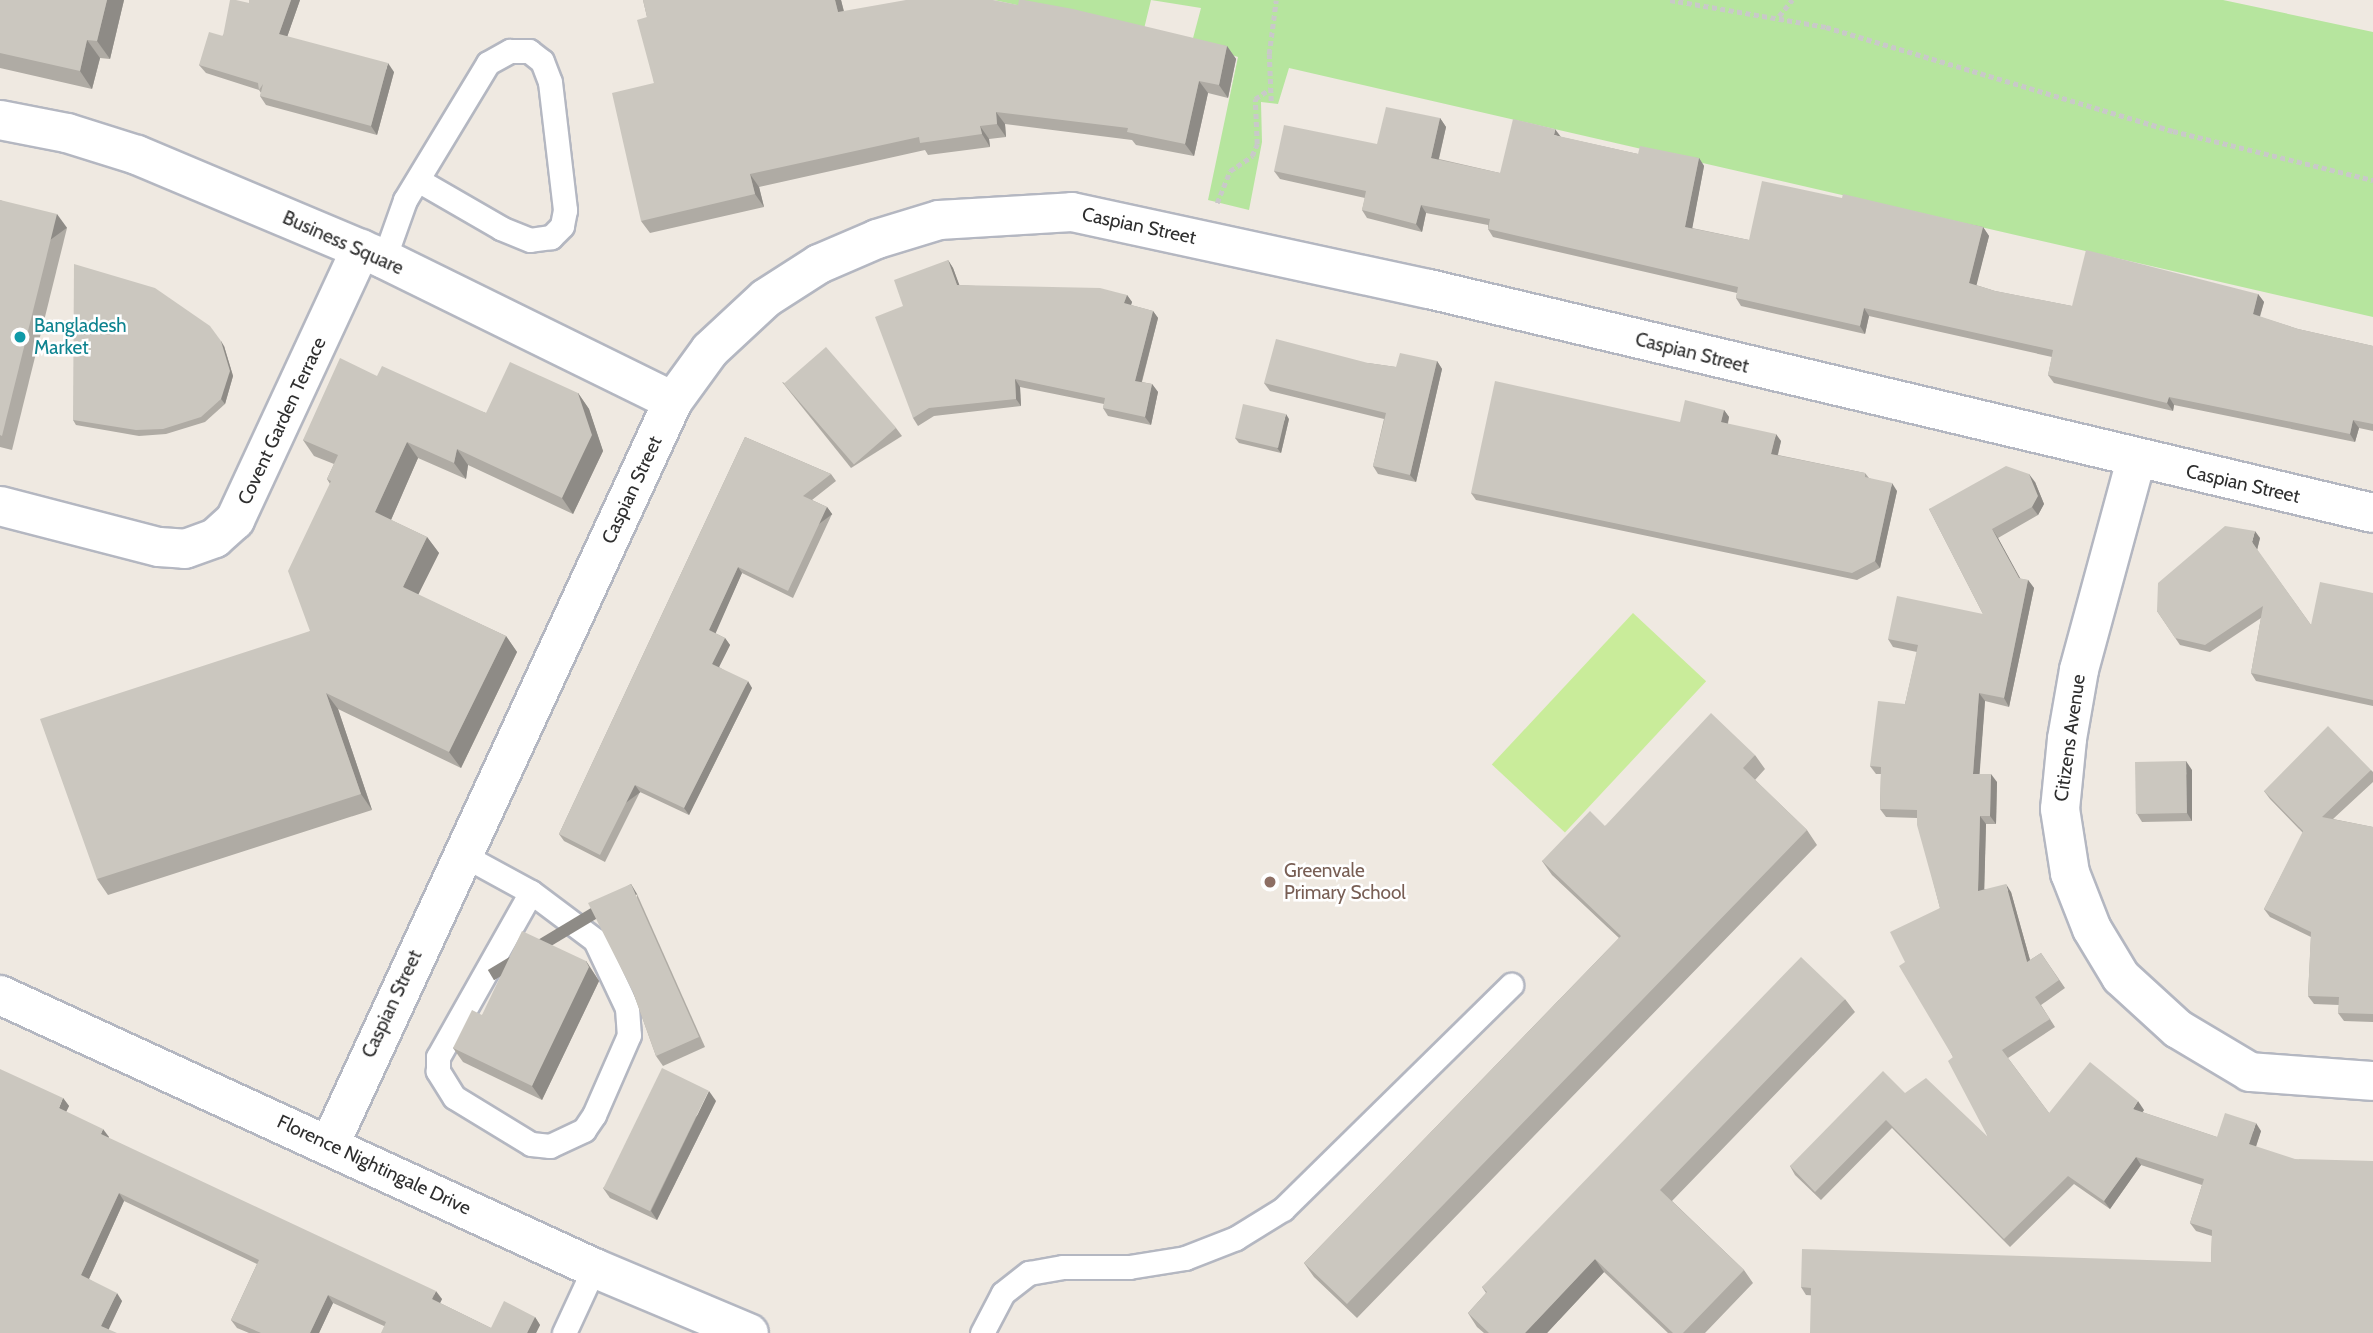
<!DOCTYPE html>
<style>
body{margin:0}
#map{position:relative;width:2373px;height:1333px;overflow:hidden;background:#efe9e1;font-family:Cabin,sans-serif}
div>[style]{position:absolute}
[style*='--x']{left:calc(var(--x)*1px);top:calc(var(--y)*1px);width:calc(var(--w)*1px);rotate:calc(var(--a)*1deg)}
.green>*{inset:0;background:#b6e59e}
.pitch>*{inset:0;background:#c9ec9a;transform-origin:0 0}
.path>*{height:4.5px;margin-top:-2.25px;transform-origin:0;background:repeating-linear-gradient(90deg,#c9c9c9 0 5px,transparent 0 8.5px)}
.roads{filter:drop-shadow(2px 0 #b4b7c1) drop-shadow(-2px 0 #b4b7c1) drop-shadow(0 2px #b4b7c1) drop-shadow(0 -2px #b4b7c1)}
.lane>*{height:23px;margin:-11.5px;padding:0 11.5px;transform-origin:11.5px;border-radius:11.5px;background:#fff}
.street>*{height:38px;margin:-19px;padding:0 19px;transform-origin:19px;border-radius:19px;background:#fff}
.secondary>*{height:38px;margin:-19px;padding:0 19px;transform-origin:19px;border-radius:19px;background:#fff}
.wall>*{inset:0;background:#afaba4}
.shaded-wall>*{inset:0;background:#8e8b86;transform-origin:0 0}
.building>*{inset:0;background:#cbc7bf;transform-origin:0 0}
.dots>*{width:19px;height:19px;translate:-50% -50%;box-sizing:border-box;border:4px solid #fff;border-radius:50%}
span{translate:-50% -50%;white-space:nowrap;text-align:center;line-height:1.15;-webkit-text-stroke:5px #fff;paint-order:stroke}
.street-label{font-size:19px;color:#2e2e2e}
.culture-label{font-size:19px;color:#0d838f}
.left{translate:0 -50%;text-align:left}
.education-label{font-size:19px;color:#785e54}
</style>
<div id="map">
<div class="green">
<div style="clip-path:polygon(994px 0,2223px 0,2373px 32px,2373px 317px,1289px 68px,1278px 104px,1261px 102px,1262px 142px,1249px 210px,1208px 200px,1238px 57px,1192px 42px,1201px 8px,1151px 0,1143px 33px)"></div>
</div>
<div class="pitch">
<div style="left:1633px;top:613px;width:100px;height:207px;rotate:43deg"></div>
</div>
<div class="path">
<div style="--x:1670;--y:0;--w:158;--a:9.8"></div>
<div style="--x:1826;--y:27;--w:362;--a:16.7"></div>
<div style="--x:2173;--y:131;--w:206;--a:13.8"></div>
<div style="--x:1779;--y:16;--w:21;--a:-51"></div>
<div style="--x:1271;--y:101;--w:47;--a:-92.4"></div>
<div style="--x:1269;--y:54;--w:54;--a:-82.6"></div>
<div style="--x:1217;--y:203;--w:35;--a:-68"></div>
<div style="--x:1230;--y:171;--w:27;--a:-34"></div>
<div style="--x:1252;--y:156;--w:13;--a:-67"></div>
<div style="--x:1257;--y:144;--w:45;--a:-92.5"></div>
<div style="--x:1255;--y:99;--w:18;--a:-34"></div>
</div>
<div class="roads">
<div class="lane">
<div style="--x:384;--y:259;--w:63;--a:-70.4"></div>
<div style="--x:405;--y:200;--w:160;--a:-58.8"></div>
<div style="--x:488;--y:63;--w:25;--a:-29"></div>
<div style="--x:510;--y:51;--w:19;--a:0"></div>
<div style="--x:529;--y:51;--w:16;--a:38"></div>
<div style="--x:542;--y:61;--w:22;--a:69"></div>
<div style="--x:550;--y:82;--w:129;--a:83.3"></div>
<div style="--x:565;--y:210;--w:16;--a:101"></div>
<div style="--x:562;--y:226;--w:16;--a:135"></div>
<div style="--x:551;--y:237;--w:21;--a:172"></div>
<div style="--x:530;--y:240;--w:31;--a:-158"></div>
<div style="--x:501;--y:228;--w:96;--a:-150"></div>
<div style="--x:463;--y:855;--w:77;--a:28.6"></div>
<div style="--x:531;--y:892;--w:80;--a:36.9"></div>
<div style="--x:595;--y:940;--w:75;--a:64.8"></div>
<div style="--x:627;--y:1008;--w:27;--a:86"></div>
<div style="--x:629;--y:1035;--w:87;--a:113.6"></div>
<div style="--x:594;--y:1115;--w:18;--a:124"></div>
<div style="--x:584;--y:1130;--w:38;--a:155"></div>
<div style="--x:550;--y:1146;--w:19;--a:-174"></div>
<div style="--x:531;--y:1144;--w:90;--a:-148.6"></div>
<div style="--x:454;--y:1097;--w:31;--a:-122"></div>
<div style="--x:438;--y:1071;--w:14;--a:-90"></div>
<div style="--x:438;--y:1057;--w:189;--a:-60.6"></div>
<div style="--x:564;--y:1333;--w:72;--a:-65.2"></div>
<div style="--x:982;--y:1333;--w:45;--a:-62.3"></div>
<div style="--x:1003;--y:1293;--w:33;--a:-38"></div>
<div style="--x:1029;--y:1273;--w:35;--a:-10"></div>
<div style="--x:1063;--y:1267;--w:66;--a:0"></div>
<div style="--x:1129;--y:1267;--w:57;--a:-9.1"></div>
<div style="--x:1185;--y:1258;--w:55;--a:-21.4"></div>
<div style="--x:1236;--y:1238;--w:55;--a:-31.7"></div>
<div style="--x:1283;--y:1209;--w:320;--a:-44.5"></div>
</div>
<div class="street">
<div style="--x:0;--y:120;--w:68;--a:11"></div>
<div style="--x:67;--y:133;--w:73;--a:17.4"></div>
<div style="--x:137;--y:155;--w:268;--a:22.8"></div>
<div style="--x:384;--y:259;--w:322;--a:26.2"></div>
<div style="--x:2136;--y:460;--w:218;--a:105.2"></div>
<div style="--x:2079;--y:670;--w:70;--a:99.9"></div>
<div style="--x:2067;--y:739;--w:70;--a:95.7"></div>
<div style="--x:2060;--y:809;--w:65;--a:81.1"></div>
<div style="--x:2070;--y:873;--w:60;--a:68.6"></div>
<div style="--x:2092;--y:929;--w:56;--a:58.9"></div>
<div style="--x:2121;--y:977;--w:77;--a:42.4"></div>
<div style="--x:2178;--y:1029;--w:84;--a:30.8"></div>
<div style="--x:2250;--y:1072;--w:123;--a:4.2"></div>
<div style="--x:0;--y:506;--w:164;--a:14.5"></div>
<div style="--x:159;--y:547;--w:26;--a:4"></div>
<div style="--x:185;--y:549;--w:32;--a:-20"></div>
<div style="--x:215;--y:538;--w:27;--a:-42"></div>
<div style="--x:235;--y:520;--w:299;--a:-65.1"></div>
<div style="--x:330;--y:1144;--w:818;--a:-65.22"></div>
<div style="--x:673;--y:401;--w:63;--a:-54"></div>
<div style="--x:710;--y:350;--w:76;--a:-42.9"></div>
<div style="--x:766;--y:298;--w:63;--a:-32.7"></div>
<div style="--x:819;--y:264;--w:63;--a:-23.3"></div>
<div style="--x:877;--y:239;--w:65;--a:-17"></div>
<div style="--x:939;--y:220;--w:133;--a:-3.4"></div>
<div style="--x:1072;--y:212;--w:365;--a:12.2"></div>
<div style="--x:1429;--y:289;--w:970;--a:13.35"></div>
</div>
<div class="secondary">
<div style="--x:0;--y:995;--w:654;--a:24.68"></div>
<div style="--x:594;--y:1268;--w:168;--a:22.8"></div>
</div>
</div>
<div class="wall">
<div style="clip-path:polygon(0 0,124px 0,110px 59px,100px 58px,92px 89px,0 68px)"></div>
<div style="clip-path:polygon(249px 0,300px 0,287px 37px,394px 72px,377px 135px,266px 105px,260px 96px,261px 93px,259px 90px,206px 73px,199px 65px,249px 3px)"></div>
<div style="clip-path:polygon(643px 0,841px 0,844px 11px,1227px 46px,1236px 59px,1228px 98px,1208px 93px,1194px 156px,1136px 145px,1132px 140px,1005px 124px,1006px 137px,989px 139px,990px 147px,928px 155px,925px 150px,759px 187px,764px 207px,650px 233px,641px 221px,654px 83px,647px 17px)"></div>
<div style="clip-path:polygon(1440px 118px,1446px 127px,1439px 159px,1500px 173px,1561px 137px,1638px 154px,1699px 158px,1704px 166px,1692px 228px,1749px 240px,1842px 198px,1983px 227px,1989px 236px,1976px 285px,1995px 291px,2072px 306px,2258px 294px,2264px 302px,2260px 317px,2298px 329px,2373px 346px,2373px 431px,2359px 428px,2355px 442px,2174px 405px,2173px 411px,2054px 383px,2048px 375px,2052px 357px,1869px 316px,1865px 334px,1741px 306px,1736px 298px,1737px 293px,1493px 237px,1488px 229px,1488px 225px,1426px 213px,1422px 232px,1367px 218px,1362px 210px,1365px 198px,1280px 179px,1274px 171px,1377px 144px)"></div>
<div style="clip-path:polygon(0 200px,67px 228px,12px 450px,0 447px)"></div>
<div style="clip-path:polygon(948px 260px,953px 268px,959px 285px,1127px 295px,1132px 302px,1131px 305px,1153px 311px,1158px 318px,1142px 382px,1152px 384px,1158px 392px,1151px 425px,1108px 416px,1103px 408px,1104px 404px,1020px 387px,1021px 406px,934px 416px,918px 426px,913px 418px,903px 306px)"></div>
<div style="clip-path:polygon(224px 346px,233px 376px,225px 404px,205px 422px,166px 434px,139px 436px,76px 425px,73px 420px)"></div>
<div style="clip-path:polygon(1437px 361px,1442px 369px,1416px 482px,1378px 474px,1373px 466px,1384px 419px,1270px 391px,1264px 383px,1368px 363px,1396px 367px)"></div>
<div style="clip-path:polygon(377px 376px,486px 413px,578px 393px,589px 409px,603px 451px,573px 514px,468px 465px,466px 479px,418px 458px,391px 520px,427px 537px,439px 553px,418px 595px,506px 636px,517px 652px,461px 768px,338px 709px,372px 810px,108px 895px,97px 879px,310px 631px,330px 484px,327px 479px,334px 464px,314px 456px,303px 440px)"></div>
<div style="clip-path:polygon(782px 382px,896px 428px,902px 436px,851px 468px)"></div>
<div style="clip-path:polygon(1724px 410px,1729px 417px,1728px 424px,1781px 441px,1778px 455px,1865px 473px,1869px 478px,1897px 491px,1880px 568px,1857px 580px,1476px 500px,1471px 493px)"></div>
<div style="clip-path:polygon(1289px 419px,1281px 453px,1239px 443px,1235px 438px)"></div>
<div style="clip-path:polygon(745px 437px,831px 474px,836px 481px,812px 500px,827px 507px,832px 514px,793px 598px,742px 573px,715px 633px,725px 638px,730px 645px,719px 667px,752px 688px,689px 815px,640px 792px,605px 862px,564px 841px,559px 834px)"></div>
<div style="clip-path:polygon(2035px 482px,2044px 504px,2038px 515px,1998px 538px,2020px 579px,2028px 580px,2034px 588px,2009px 707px,1985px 701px,1979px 774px,1997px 782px,1996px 824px,1986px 824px,1984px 889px,2011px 892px,2030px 960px,2041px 953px,2065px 988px,2041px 1005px,2055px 1027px,2008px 1058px,2049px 1113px,2144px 1110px,2142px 1112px,2217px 1137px,2261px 1131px,2256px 1147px,2373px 1333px,1806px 1295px,1801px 1287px,2211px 1262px,2212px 1236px,2196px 1231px,2190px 1223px,2202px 1185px,2141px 1165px,2110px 1209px,2074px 1184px,2010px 1247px,1892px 1128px,1821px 1200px,1795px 1175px,1790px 1166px,1905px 1093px,1988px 1137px,1953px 1057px,1905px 962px,1940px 908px,1917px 818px,1886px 817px,1880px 809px,1881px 774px,1876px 774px,1870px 766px,1905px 704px,1917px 652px,1893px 647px,1888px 639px,1983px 614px,1929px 509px)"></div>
<div style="clip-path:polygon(2260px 538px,2257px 550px,2311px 625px,2373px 593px,2373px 706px,2256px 681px,2251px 673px,2261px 618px,2210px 652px,2180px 645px,2157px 611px)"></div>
<div style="clip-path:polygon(1755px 755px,1765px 769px,1755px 780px,1807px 830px,1817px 845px,1357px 1318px,1314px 1277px,1304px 1263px,1619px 938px,1552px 875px,1542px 861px,1605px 826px)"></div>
<div style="clip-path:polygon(2192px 770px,2192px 821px,2142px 822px,2137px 814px)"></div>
<div style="clip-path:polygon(2371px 770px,2373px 772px,2373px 782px,2333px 819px,2373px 827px,2373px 1022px,2344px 1021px,2338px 1013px,2339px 1005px,2314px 1004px,2308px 996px,2311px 937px,2270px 917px,2264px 909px,2303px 833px,2270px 799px,2264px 791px)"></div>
<div style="clip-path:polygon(637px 894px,705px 1047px,663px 1066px,656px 1056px,633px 992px)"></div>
<div style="clip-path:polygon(586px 961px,599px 981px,542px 1100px,463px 1062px,453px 1048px,482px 1015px)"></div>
<div style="clip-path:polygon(1845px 999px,1855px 1012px,1672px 1201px,1744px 1270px,1753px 1283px,1705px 1333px,1668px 1333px,1604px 1272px,1547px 1333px,1484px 1333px,1477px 1327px,1468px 1313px,1486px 1293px,1482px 1287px)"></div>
<div style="clip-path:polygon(63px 1098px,69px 1106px,66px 1112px,109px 1137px,108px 1138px,442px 1299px,440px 1303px,491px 1328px,535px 1317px,540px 1325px,536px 1333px,384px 1326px,333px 1303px,319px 1333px,249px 1333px,237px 1328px,231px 1320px,257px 1264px,124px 1201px,89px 1279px,122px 1301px,108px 1329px,0 1333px)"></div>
<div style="clip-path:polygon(716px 1101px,657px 1220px,610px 1198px,603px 1188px)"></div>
</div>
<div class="shaded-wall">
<div style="clip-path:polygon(107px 0,124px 0,110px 59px,97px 41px)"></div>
<div style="clip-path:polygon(291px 0,300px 0,285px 43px,279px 34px)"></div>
<div style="clip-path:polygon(835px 0,841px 0,847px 25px,838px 12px)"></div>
<div style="clip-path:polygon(87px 40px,100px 58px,92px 89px,80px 71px)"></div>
<div style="clip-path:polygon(1227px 46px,1236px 59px,1228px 98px,1219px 85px)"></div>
<div style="clip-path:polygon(388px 63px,394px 72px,377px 135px,371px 126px)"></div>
<div style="clip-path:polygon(1199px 81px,1208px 93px,1194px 156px,1185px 144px)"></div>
<div style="clip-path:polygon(996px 112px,1005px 124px,1006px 137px,997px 124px)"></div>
<div style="clip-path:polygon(1440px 118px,1446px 127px,1437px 166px,1431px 158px)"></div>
<div style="clip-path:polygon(980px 126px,989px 139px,990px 147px,982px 134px)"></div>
<div style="clip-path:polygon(1555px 129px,1561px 137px,1554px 135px)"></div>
<div style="clip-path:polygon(1699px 158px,1704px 166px,1691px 235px,1685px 227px)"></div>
<div style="clip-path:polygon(750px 174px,759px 187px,764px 207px,755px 194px)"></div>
<div style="clip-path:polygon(1421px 205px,1426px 213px,1422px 232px,1416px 224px)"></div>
<div style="left:57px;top:214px;width:17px;height:229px;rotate:54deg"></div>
<div style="clip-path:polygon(1983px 227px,1989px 236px,1975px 291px,1969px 283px)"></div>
<div style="clip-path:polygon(948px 260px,953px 268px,962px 292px,957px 285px)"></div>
<div style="clip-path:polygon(2258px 294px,2264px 302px,2258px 322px,2253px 314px)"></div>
<div style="clip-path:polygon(1127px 295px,1132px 302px,1129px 311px,1124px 303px)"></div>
<div style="clip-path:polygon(1864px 308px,1869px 316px,1865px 334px,1860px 326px)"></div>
<div style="clip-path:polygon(1153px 311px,1158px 318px,1140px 388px,1135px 381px)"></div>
<div style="clip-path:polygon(221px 341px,224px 346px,233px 376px,225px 404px,221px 399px)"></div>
<div style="clip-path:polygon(1437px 361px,1442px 369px,1416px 482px,1410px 475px)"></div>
<div style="clip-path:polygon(1015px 379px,1020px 387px,1021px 406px,1016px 399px)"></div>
<div style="clip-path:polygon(1152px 384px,1158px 392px,1151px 425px,1145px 417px)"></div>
<div style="clip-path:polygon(578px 393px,589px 409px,603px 451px,573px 514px,562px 498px)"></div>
<div style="clip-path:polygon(2169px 397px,2174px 405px,2173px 411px,2167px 403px)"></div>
<div style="clip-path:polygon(1724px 410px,1729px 417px,1726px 430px,1721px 422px)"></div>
<div style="clip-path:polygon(1286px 414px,1289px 419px,1281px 453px,1277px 448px)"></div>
<div style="clip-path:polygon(2353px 420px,2359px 428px,2355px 442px,2350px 434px)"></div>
<div style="clip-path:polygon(1776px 434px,1781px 441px,1776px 461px,1771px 454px)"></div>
<div style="clip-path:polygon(407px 442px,418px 458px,387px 529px,375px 512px)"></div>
<div style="clip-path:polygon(457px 449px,468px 465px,466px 479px,454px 463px)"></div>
<div style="clip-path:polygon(2029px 474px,2035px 482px,2044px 504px,2038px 515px,2032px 507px)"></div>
<div style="clip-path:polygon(1892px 483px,1897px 491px,1880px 568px,1875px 561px)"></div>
<div style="left:827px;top:507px;width:9px;height:93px;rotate:54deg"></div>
<div style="clip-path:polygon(1992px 529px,1998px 538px,2025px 587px,2019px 578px)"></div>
<div style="clip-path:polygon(2255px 531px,2260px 538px,2257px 550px,2252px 542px)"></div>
<div style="clip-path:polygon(427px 537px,439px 553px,414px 603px,403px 587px)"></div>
<div style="clip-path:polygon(738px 567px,742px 573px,714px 637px,709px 630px)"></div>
<div style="clip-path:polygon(2028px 580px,2034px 588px,2009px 707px,2004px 698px)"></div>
<div style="clip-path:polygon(506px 636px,517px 652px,461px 768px,449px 752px)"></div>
<div style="clip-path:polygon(725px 638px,730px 645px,717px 671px,712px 664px)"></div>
<div style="clip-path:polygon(748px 681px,752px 688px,689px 815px,684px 808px)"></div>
<div style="clip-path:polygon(326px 693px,338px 709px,372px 810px,361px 794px)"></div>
<div style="clip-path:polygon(1979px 693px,1985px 701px,1979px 782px,1973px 774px)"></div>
<div style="clip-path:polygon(2186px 761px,2192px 770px,2192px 821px,2187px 813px)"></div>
<div style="clip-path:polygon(1991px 774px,1997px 782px,1996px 824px,1990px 816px)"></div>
<div style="left:635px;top:785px;width:9px;height:78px;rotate:54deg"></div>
<div style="clip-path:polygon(1980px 816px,1986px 824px,1984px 899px,1978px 891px)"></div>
<div style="left:631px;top:884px;width:12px;height:167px;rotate:59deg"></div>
<div style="clip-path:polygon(2006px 884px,2011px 892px,2033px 971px,2027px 962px)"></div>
<div style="clip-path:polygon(586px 961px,599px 981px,542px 1100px,532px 1086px)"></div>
<div style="clip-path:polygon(709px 1091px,716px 1101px,657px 1220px,651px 1211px)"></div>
<div style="clip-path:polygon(63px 1098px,69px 1106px,64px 1116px,59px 1108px)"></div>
<div style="clip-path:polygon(2138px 1101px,2144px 1110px,2139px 1117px,2133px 1109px)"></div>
<div style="clip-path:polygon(2256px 1123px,2261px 1131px,2254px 1152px,2249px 1144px)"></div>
<div style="clip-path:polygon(103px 1129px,109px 1137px,106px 1142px,101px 1134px)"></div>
<div style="clip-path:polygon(2136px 1157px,2141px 1165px,2110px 1209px,2104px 1201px)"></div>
<div style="clip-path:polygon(119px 1193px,124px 1201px,87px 1283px,81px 1275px)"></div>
<div style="clip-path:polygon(1595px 1259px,1604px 1272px,1547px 1333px,1525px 1333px)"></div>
<div style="clip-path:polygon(436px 1291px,442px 1299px,438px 1307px,432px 1299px)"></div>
<div style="clip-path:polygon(117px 1293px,122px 1301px,107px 1333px,101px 1326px)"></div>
<div style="clip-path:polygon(328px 1295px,333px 1303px,319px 1333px,310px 1333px)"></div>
<div style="clip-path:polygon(535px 1317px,540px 1325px,536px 1333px,527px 1333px)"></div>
</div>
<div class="building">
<div style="clip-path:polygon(0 0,107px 0,97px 41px,87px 40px,80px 71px,0 53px)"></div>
<div style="clip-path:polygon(230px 0,236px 0,249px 3px,249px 0,291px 0,279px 34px,388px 63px,371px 126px,260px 96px,263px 84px,259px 90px,258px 83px,199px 65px,209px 32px,223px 36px)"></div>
<div style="clip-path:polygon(643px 0,835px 0,838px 12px,906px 0,993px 0,1018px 5px,1019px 0,1024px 0,1073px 9px,1227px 46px,1219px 85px,1199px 81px,1185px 144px,1127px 132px,1128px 128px,996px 112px,997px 124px,980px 126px,982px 134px,920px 143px,919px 137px,750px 174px,755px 194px,641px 221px,612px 93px,654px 83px,637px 20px,647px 17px)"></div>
<div style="clip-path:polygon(1386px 107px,1440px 118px,1431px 158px,1500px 173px,1513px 119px,1555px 129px,1554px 135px,1638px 154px,1640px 146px,1699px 158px,1685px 227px,1749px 240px,1762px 181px,1842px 198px,1843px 194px,1983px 227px,1969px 283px,1995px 291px,2072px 306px,2086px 250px,2258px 294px,2253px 314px,2298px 329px,2373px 346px,2373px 424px,2353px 420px,2350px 434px,2169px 397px,2167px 403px,2048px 375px,2053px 350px,1864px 308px,1860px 326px,1736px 298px,1738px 287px,1488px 229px,1490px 219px,1421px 205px,1416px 224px,1362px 210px,1366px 191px,1274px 171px,1284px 125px,1377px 144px)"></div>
<div style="clip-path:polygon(0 200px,57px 214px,2px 436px,0 435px)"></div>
<div style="clip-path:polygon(948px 260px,957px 285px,1100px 288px,1127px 295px,1124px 303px,1153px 311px,1135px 381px,1152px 384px,1145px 417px,1103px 408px,1105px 398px,1015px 379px,1016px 399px,929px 408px,913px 418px,875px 317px,903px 306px,894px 280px)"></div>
<div style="clip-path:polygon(74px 264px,155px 288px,210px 326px,221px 341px,230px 371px,221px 399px,201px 417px,163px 429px,136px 430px,73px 420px)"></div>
<div style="clip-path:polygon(1276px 339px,1368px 363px,1396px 367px,1400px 353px,1437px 361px,1410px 475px,1373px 466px,1386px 413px,1264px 383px)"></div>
<div style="left:826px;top:347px;width:107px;height:56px;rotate:49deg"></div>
<div style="clip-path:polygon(340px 358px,377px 376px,382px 366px,486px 413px,510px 362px,578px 393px,592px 435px,562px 498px,457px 449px,454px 463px,407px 442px,375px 512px,427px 537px,403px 587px,506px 636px,449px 752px,326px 693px,361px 794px,97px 879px,40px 719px,310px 631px,288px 571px,331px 481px,327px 479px,338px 455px,303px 440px)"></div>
<div style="clip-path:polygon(1495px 381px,1680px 422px,1685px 400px,1724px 410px,1721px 422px,1776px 434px,1771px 454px,1865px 473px,1865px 477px,1892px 483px,1875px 561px,1852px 573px,1471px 493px)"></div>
<div style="left:1243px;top:404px;width:44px;height:35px;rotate:13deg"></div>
<div style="clip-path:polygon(745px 437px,831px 474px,803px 496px,827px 507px,788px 591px,738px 567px,709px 630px,725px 638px,712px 664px,748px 681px,684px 808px,635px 785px,600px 855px,559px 834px)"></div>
<div style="clip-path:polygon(2006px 466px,2029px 474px,2038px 496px,2032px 507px,1992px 529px,2019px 578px,2028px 580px,2004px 698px,1979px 693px,1973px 774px,1991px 774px,1990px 816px,1980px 816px,1978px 891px,2006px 884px,2027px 962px,2041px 953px,2059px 980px,2035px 997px,2050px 1019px,2002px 1050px,2049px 1113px,2090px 1062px,2138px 1101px,2133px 1109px,2217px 1137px,2225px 1113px,2256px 1123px,2249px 1144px,2295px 1159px,2373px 1161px,2373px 1333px,1810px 1333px,1811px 1288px,1801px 1287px,1802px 1249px,2211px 1262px,2212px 1230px,2190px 1223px,2204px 1179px,2136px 1157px,2104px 1201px,2068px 1176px,2004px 1239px,1886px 1120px,1815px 1192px,1790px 1166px,1883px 1071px,1905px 1093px,1926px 1078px,1988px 1137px,1948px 1061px,1953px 1057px,1899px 966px,1905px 962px,1890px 932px,1940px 908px,1917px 825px,1917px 810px,1880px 809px,1881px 767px,1870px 766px,1878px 701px,1905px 704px,1918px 645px,1888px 639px,1897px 596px,1983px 614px,1929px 509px)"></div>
<div style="clip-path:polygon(2225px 526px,2255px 531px,2252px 542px,2311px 625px,2320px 582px,2373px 593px,2373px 700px,2251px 673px,2263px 606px,2205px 645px,2175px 638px,2157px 611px,2158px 583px)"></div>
<div style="clip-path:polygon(1711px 713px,1755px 755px,1743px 768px,1807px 830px,1347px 1304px,1304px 1263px,1621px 936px,1542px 861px,1590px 811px,1605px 826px)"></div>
<div style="clip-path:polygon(2328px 726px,2371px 770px,2322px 817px,2373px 827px,2373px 1014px,2338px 1013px,2339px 997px,2308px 996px,2311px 932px,2264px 909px,2303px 831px,2264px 791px)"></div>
<div style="left:2186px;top:761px;width:52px;height:51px;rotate:89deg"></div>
<div style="clip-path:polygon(631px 884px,699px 1037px,656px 1056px,633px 992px,588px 903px)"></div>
<div style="clip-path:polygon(522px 931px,586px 961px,589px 967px,532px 1086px,453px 1048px,472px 1010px,482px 1015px)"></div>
<div style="clip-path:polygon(1801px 957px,1845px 999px,1660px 1190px,1744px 1270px,1683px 1333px,1673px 1333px,1595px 1259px,1525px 1333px,1489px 1333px,1468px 1313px,1487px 1292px,1482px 1287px)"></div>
<div style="left:662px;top:1068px;width:52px;height:134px;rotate:26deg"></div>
<div style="clip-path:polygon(0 1069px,63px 1098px,59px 1108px,103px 1129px,101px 1134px,436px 1291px,432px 1299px,491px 1328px,504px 1301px,535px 1317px,527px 1333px,381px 1333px,386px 1322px,328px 1295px,310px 1333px,261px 1333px,231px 1320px,259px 1260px,119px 1193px,81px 1275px,117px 1293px,101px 1326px,117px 1333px,0 1333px)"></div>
</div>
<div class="dots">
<div style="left:20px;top:337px;background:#0f9aa8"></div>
<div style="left:1270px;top:882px;background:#8d6e63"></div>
</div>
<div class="street-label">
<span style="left:1139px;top:226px;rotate:12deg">Caspian Street</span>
<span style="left:343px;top:243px;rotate:24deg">Business Square</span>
<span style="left:1692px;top:353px;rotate:14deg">Caspian Street</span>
<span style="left:282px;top:421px;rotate:-65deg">Covent Garden Terrace</span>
<span style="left:2243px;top:484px;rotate:13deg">Caspian Street</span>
<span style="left:632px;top:490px;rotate:-65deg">Caspian Street</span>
<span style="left:2070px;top:738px;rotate:-82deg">Citizens Avenue</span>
<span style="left:392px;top:1004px;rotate:-65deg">Caspian Street</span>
<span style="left:374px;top:1165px;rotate:25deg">Florence Nightingale Drive</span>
</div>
<div class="culture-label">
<span class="left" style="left:34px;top:337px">Bangladesh<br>Market</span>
</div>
<div class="education-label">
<span class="left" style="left:1284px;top:882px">Greenvale<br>Primary School</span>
</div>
</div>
